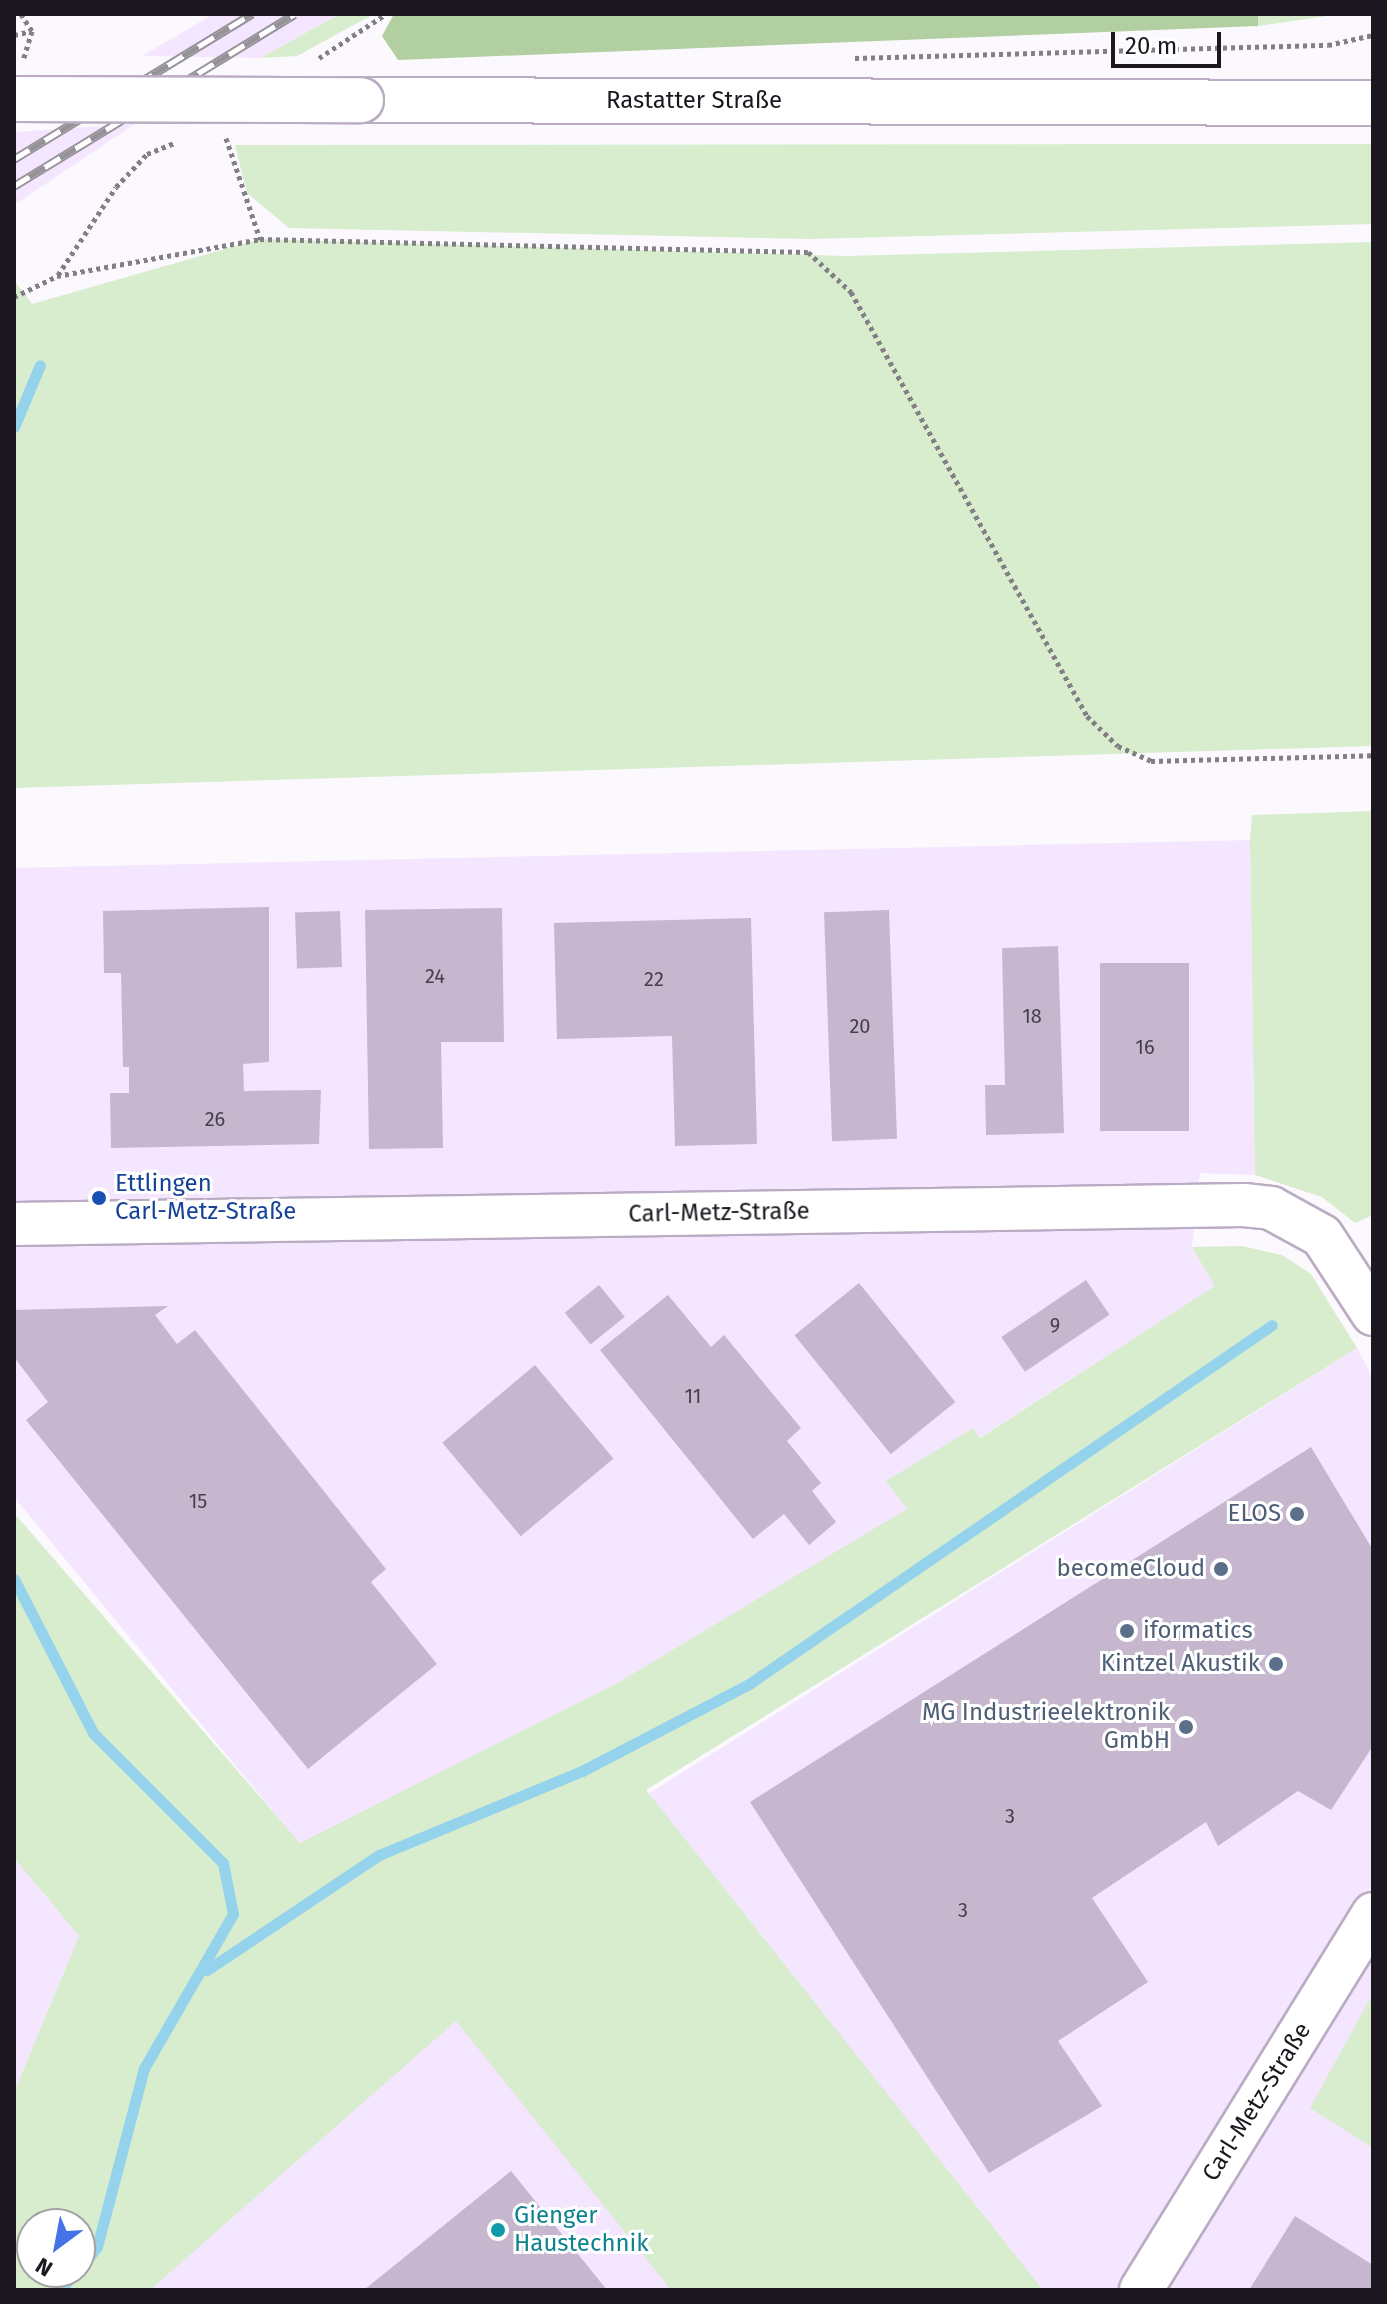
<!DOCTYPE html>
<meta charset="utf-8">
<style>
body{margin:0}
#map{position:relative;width:1387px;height:2304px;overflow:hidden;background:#fbf9fd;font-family:"Fira Sans",sans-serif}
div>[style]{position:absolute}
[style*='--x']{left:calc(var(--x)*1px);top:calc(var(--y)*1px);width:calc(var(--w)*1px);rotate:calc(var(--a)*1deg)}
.built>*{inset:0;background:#f5e6ff}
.green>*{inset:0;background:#d8ecce}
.forest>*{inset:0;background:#b1cfa0}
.stream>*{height:11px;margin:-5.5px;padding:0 5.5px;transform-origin:5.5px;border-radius:5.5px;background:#95d3ed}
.building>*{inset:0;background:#c6b7ce;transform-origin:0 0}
.path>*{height:5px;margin-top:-2.5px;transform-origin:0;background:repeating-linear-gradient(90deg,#827f85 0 4px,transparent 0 8px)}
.roads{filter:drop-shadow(2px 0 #baacc3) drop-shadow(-2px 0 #baacc3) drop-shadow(0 2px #baacc3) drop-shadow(0 -2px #baacc3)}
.street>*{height:42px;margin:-21px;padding:0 21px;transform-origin:21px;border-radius:21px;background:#fff}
.secondary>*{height:44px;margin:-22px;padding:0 22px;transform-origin:22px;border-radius:22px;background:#fff}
.rail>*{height:9px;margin-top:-4.5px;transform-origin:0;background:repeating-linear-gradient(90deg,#fff 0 18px,#959298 0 36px);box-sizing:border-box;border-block:2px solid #959298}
.bridges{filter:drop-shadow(2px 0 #baacc3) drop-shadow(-2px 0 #baacc3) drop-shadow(0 2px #baacc3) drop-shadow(0 -2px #baacc3)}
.secondary-bridge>*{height:44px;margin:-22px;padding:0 22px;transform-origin:22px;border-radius:22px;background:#fff}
.dots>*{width:22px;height:22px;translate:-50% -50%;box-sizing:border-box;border:4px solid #fff;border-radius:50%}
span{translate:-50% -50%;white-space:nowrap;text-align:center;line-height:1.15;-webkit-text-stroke:6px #fff;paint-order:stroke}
.number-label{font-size:20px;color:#463f4b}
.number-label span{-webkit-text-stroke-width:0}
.street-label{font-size:24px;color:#1c171f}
.transit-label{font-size:24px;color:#164399}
.left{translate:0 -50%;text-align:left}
.service-label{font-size:24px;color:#4e5e75}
.right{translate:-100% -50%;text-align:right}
.culture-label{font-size:24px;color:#0d838f}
.frame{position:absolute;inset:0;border:16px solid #1c171f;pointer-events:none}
.north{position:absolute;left:16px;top:2208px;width:80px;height:80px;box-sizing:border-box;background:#fff;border:2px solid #a4a2a5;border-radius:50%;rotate:212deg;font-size:22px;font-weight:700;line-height:32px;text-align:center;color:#1c171f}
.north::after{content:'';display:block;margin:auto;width:28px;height:36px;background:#4572e4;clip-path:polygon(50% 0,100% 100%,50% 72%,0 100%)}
.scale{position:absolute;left:1111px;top:32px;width:110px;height:36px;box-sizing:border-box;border:4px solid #1c171f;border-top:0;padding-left:10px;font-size:24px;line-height:28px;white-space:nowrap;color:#1c171f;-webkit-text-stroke:6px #fff;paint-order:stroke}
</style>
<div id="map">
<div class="built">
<div style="clip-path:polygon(214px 14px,340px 14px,260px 58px,142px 56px)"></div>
<div style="clip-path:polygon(135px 124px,14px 205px,14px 132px)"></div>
<div style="clip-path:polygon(1250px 840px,1255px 1175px,1200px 1173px,1192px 1247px,1216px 1286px,979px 1438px,972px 1429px,887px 1481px,908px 1509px,619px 1682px,300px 1844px,14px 1497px,14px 868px)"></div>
<div style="clip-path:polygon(1357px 1348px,1373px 1378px,1373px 2290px,150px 2290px,319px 2001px)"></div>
<div style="clip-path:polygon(14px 1858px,79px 1936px,14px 2092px)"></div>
</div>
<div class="green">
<div style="clip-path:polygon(340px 14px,374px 14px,297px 56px,260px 58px)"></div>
<div style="clip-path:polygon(1258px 14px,1341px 14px,1258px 26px)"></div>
<div style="clip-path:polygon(1373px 144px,1373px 224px,810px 239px,289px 228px,247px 193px,235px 145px)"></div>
<div style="clip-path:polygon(260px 239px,846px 256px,1373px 242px,1373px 746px,14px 788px,14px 280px,32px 304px)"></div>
<div style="clip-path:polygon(1373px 811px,1373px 1215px,1355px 1223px,1322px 1197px,1255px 1175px,1250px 840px,1252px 815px)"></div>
<div style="clip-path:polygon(evenodd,1242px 1246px,1282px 1255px,1311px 1274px,1357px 1348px,646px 1790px,1043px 2290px,671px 2290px,456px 2021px,150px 2290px,14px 2290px,14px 2092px,79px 1936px,14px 1858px,14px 1513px,300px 1843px,619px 1682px,907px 1509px,886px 1481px,973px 1428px,980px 1438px,1215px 1286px,1192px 1247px,1242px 1246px,80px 2224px,80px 2272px,32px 2272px,32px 2224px,80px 2224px)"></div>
<div style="clip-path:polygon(1373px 1993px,1373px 2148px,1310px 2108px)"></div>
</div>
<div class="forest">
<div style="clip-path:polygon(394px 14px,1258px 14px,1258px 26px,398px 60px,382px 36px)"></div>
</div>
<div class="stream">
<div style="--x:14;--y:427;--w:67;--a:-67.2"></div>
<div style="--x:14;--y:1579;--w:173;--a:62.8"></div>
<div style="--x:93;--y:1733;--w:184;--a:45"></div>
<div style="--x:223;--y:1863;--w:52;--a:78.9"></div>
<div style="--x:233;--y:1914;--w:178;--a:120"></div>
<div style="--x:144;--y:2068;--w:185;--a:104.7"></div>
<div style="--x:97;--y:2247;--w:26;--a:130"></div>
<div style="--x:207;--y:1970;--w:207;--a:-33.8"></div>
<div style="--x:379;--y:1855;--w:220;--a:-22.5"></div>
<div style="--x:582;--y:1771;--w:188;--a:-27.5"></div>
<div style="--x:749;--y:1684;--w:634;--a:-34.47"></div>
<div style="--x:60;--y:2290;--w:24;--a:-48"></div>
</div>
<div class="building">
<div style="clip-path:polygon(269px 907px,269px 1062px,243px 1064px,244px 1091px,321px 1090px,319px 1144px,111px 1148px,110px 1093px,129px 1093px,129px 1067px,123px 1067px,121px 973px,104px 973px,103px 911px)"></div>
<div style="clip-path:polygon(502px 908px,504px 1042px,441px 1042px,443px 1148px,369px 1149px,365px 910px)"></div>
<div style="left:889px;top:910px;width:229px;height:65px;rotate:88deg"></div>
<div style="left:340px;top:911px;width:56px;height:45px;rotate:88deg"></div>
<div style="clip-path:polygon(751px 918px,757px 1144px,675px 1146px,672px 1036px,557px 1039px,554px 923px)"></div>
<div style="clip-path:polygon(1058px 946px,1064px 1133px,986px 1135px,985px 1085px,1005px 1085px,1002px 948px)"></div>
<div style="left:1100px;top:963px;width:89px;height:168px"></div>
<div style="left:1086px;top:1280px;width:42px;height:102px;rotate:56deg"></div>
<div style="left:859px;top:1283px;width:153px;height:83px;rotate:51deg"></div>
<div style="left:599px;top:1285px;width:41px;height:44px;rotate:51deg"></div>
<div style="clip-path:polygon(668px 1295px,711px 1347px,724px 1335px,801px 1428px,787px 1441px,821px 1483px,812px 1491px,836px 1522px,809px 1545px,784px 1514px,753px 1539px,600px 1350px)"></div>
<div style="clip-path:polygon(168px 1306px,155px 1315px,177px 1344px,195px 1330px,386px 1569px,371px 1582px,437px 1664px,308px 1769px,26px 1420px,48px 1402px,14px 1357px,14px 1310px)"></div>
<div style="left:535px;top:1365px;width:122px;height:121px;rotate:50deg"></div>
<div style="clip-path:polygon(1311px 1447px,1373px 1550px,1373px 1746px,1331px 1810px,1298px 1791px,1218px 1846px,1206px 1822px,1092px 1898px,1148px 1982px,1058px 2041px,1102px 2106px,989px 2173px,750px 1802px)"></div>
<div style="clip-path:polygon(511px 2171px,607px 2290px,364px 2290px)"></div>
<div style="clip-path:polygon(1295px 2216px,1373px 2265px,1373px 2290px,1249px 2290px)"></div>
</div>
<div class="path">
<div style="--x:21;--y:14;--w:20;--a:57"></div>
<div style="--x:32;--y:31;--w:30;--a:107"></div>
<div style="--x:14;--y:35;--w:18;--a:-13"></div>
<div style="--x:319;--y:58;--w:80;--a:-33.3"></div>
<div style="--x:855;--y:58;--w:473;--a:-1.6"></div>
<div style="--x:1328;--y:45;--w:46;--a:-12.5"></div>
<div style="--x:226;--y:138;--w:107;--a:71.4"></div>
<div style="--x:58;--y:275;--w:105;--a:-56.6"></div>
<div style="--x:116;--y:187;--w:45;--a:-46.8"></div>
<div style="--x:147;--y:154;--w:31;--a:-22"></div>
<div style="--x:14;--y:297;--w:48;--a:-26"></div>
<div style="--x:57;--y:276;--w:206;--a:-10.3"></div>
<div style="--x:260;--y:239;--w:548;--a:1.36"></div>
<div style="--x:808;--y:252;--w:59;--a:42.9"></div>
<div style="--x:851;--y:292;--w:485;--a:60.9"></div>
<div style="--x:1087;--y:716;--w:43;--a:44.1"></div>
<div style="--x:1118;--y:746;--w:36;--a:24"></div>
<div style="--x:1151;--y:761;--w:222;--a:-1.5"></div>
</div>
<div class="roads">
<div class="street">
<div style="--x:14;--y:1224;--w:1230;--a:-0.88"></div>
<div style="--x:1244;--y:1205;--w:27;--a:6"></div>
<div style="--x:1271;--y:1208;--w:58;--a:28.8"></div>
<div style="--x:1322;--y:1236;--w:93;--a:56.8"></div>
<div style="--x:1141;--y:2290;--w:442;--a:-58.3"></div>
</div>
<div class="secondary">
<div style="--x:361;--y:100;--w:1012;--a:0.17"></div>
</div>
</div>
<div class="rail">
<div style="--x:14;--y:159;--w:279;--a:-31.4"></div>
<div style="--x:14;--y:186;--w:329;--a:-31.5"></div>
</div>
<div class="bridges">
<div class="secondary-bridge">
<div style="--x:14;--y:99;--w:347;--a:0.2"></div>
</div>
</div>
<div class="dots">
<div style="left:99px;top:1198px;background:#1a4fb4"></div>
<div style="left:1297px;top:1514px;background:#5c6f8a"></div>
<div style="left:1221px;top:1569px;background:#5c6f8a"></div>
<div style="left:1127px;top:1631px;background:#5c6f8a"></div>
<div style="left:1276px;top:1664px;background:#5c6f8a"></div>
<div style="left:1186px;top:1727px;background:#5c6f8a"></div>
<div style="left:498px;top:2230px;background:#0f9aa8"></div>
</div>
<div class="number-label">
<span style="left:435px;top:976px">24</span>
<span style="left:654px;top:979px">22</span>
<span style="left:1032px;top:1016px">18</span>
<span style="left:860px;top:1026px">20</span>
<span style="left:1145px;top:1047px">16</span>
<span style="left:215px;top:1119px">26</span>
<span style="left:1055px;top:1325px">9</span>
<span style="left:693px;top:1396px">11</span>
<span style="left:198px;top:1501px">15</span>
<span style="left:1010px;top:1816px">3</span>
<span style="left:963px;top:1910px">3</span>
</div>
<div class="street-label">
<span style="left:694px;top:101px">Rastatter Straße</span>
<span style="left:719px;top:1213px;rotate:-1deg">Carl-Metz-Straße</span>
<span style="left:1257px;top:2102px;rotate:-58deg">Carl-Metz-Straße</span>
</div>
<div class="transit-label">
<span class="left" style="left:115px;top:1198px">Ettlingen<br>Carl-Metz-Straße</span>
</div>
<div class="service-label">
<span class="right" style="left:1281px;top:1514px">ELOS</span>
<span class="right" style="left:1205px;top:1569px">becomeCloud</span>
<span class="left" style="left:1143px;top:1631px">iformatics</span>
<span class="right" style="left:1260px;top:1664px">Kintzel Akustik</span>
<span class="right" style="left:1170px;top:1727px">MG Industrieelektronik<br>GmbH</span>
</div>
<div class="culture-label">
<span class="left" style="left:514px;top:2230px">Gienger<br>Haustechnik</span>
</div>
<div class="frame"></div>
<div class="north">N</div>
<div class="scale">20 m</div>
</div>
